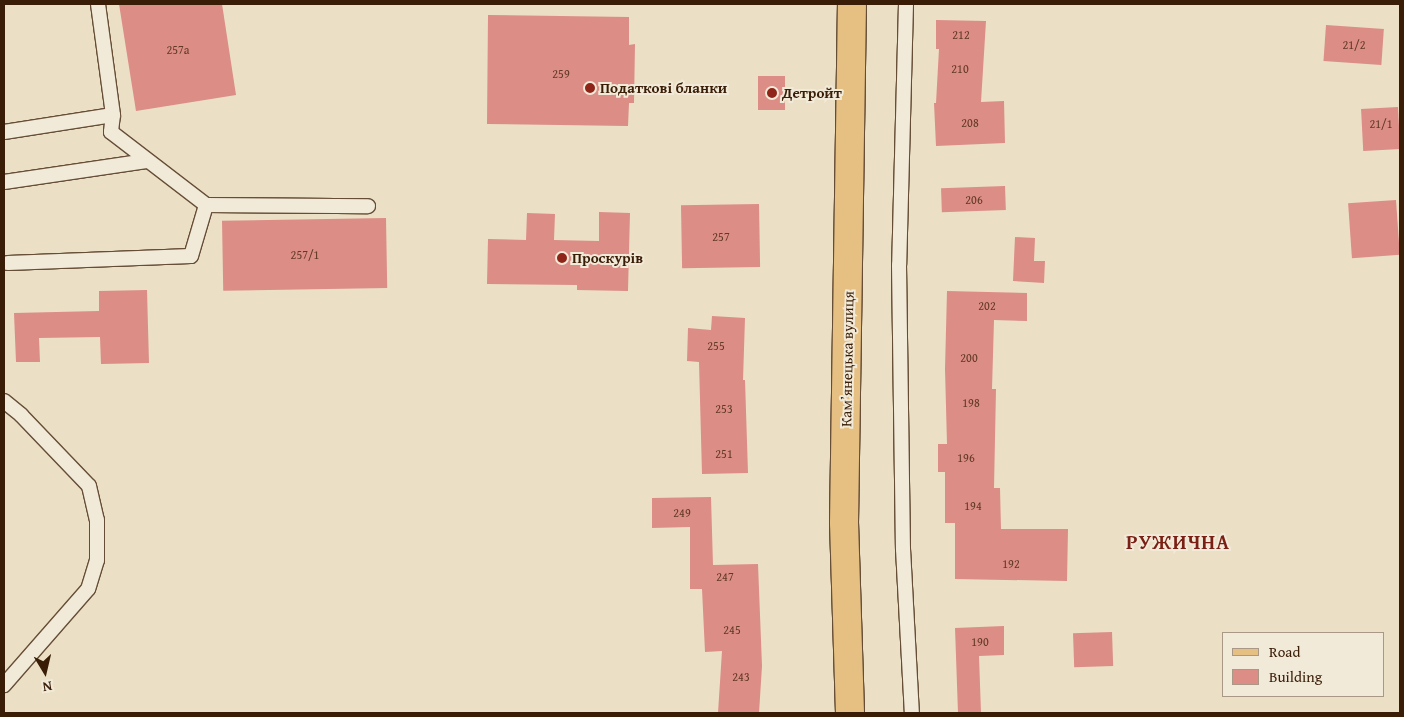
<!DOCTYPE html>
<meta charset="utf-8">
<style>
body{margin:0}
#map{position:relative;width:1404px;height:717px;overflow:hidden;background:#ebdfc5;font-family:"Gentium Book Plus",serif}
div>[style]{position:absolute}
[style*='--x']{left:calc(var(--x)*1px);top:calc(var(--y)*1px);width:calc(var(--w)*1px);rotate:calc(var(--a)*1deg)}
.building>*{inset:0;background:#db8d86;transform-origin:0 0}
.roads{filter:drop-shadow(1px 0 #664e36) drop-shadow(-1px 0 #664e36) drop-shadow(0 1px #664e36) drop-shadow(0 -1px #664e36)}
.lane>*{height:14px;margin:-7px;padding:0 7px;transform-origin:7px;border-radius:7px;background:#f2ead9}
.primary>*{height:28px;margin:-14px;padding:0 14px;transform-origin:14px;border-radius:14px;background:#e6c082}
.dots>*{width:14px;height:14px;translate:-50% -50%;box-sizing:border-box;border:2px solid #f2ead9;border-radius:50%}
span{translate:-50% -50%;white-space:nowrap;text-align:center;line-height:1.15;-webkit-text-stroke:4px #f2ead9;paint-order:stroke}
.number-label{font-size:12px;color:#623926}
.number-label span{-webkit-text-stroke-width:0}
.poi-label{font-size:15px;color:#3a1d06;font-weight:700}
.left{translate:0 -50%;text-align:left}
.street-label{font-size:15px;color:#3a1d06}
.district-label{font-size:20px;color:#7a1f14;font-weight:700;letter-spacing:1px}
.frame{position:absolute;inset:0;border:5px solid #3a1d06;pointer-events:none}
.legend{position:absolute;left:1222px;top:632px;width:162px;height:65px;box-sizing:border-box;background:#f2ead9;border:1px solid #a89885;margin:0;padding:6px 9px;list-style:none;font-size:15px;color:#3a1d06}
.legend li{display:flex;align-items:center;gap:10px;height:25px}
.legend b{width:25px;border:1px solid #a89885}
.north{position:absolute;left:20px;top:647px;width:50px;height:50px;-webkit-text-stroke:4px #f2ead9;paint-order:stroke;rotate:171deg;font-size:14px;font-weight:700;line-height:20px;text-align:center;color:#3a1d06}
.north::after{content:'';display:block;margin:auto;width:18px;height:22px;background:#3a1d06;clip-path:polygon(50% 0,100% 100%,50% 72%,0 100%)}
</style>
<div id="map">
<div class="building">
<div style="clip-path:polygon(119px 4px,222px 4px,236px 95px,136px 111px)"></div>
<div style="clip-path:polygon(488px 15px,629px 17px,629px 45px,635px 44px,634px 103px,629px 103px,628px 126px,487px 124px)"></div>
<div style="clip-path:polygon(936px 20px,986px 21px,981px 102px,1004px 101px,1005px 143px,936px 146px,934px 103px,936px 103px,939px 49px,936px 49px)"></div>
<div style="left:1326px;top:25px;width:58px;height:36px;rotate:4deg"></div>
<div style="left:758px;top:76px;width:27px;height:34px"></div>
<div style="left:1398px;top:107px;width:42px;height:37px;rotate:87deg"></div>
<div style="left:1005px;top:186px;width:24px;height:64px;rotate:88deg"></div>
<div style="left:1396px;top:200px;width:55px;height:48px;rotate:86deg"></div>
<div style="left:759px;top:204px;width:63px;height:78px;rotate:89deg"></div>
<div style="clip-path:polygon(599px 212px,630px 213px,628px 291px,577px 290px,577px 285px,487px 284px,488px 239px,526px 240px,527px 213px,555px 214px,554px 240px,599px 241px)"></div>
<div style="left:386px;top:218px;width:70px;height:164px;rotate:89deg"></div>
<div style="clip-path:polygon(1015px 237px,1035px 238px,1034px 261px,1045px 261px,1044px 283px,1013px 281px)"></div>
<div style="clip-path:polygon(147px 290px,149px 363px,101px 364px,100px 337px,39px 338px,40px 362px,16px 362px,14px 313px,99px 311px,99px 291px)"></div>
<div style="clip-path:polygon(947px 291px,1027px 293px,1027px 321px,994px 320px,992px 389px,996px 389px,994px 488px,1000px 488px,1001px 529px,1068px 529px,1067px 581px,955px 579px,955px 523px,945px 523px,945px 472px,938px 472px,938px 444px,947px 444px,945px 369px)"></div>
<div style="clip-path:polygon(712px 316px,745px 318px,743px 380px,745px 380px,748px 473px,702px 474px,699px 362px,687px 361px,688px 328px,711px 330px)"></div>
<div style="clip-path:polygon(711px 497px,713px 565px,758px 564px,762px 666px,759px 713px,718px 713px,722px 651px,705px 652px,702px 589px,690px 589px,690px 527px,652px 528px,652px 498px)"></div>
<div style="clip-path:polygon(1004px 626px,1004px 655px,979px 656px,981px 713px,958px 713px,955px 628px)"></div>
<div style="left:1112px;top:632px;width:34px;height:39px;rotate:88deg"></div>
</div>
<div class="roads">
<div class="lane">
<div style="--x:906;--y:4;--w:261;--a:91.5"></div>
<div style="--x:899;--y:265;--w:284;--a:89.2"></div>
<div style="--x:903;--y:549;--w:164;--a:86.9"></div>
<div style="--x:113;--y:115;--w:17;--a:97"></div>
<div style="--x:111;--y:132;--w:120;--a:37.5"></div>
<div style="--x:206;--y:205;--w:162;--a:0.4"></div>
<div style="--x:4;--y:132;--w:110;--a:-8.9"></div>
<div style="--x:113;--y:115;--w:112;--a:-97.7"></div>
<div style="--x:4;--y:182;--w:144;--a:-8.4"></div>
<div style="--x:8;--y:263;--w:183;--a:-2.2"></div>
<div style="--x:191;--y:256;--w:53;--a:-73.6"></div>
<div style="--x:4;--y:401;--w:22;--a:39"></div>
<div style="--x:21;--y:415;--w:98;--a:46.2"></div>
<div style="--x:89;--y:486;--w:35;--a:77"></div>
<div style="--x:97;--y:520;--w:40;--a:90"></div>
<div style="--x:97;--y:560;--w:30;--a:107"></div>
<div style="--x:88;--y:589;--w:128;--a:131.2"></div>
</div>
<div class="primary">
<div style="--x:850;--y:713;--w:190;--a:-91.8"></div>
<div style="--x:844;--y:523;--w:519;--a:-89.12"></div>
</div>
</div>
<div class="dots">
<div style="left:590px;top:88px;background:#8f2418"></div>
<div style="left:772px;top:93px;background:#8f2418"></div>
<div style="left:562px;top:258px;background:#8f2418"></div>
</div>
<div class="number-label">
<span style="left:961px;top:35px">212</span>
<span style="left:1354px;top:45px">21/2</span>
<span style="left:178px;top:50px">257а</span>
<span style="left:960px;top:69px">210</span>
<span style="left:561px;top:74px">259</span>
<span style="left:970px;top:123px">208</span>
<span style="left:1381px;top:124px">21/1</span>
<span style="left:974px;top:200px">206</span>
<span style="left:721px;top:237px">257</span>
<span style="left:305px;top:255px">257/1</span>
<span style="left:987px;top:306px">202</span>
<span style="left:716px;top:346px">255</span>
<span style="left:969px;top:358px">200</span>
<span style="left:971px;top:403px">198</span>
<span style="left:724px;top:409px">253</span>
<span style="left:724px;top:454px">251</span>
<span style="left:966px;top:458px">196</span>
<span style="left:973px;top:506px">194</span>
<span style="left:682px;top:513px">249</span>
<span style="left:1011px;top:564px">192</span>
<span style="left:725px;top:577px">247</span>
<span style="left:732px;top:630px">245</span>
<span style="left:980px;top:642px">190</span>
<span style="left:741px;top:677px">243</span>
</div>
<div class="poi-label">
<span class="left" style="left:600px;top:88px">Податкові бланки</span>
<span class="left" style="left:782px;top:93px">Детройт</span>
<span class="left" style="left:572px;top:258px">Проскурів</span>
</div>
<div class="street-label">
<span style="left:847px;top:359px;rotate:-89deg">Камʼянецька вулиця</span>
</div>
<div class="district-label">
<span style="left:1178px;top:541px">РУЖИЧНА</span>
</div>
<div class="frame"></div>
<ul class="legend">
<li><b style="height:6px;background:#e6c082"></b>Road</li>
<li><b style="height:14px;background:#db8d86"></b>Building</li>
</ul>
<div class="north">N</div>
</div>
